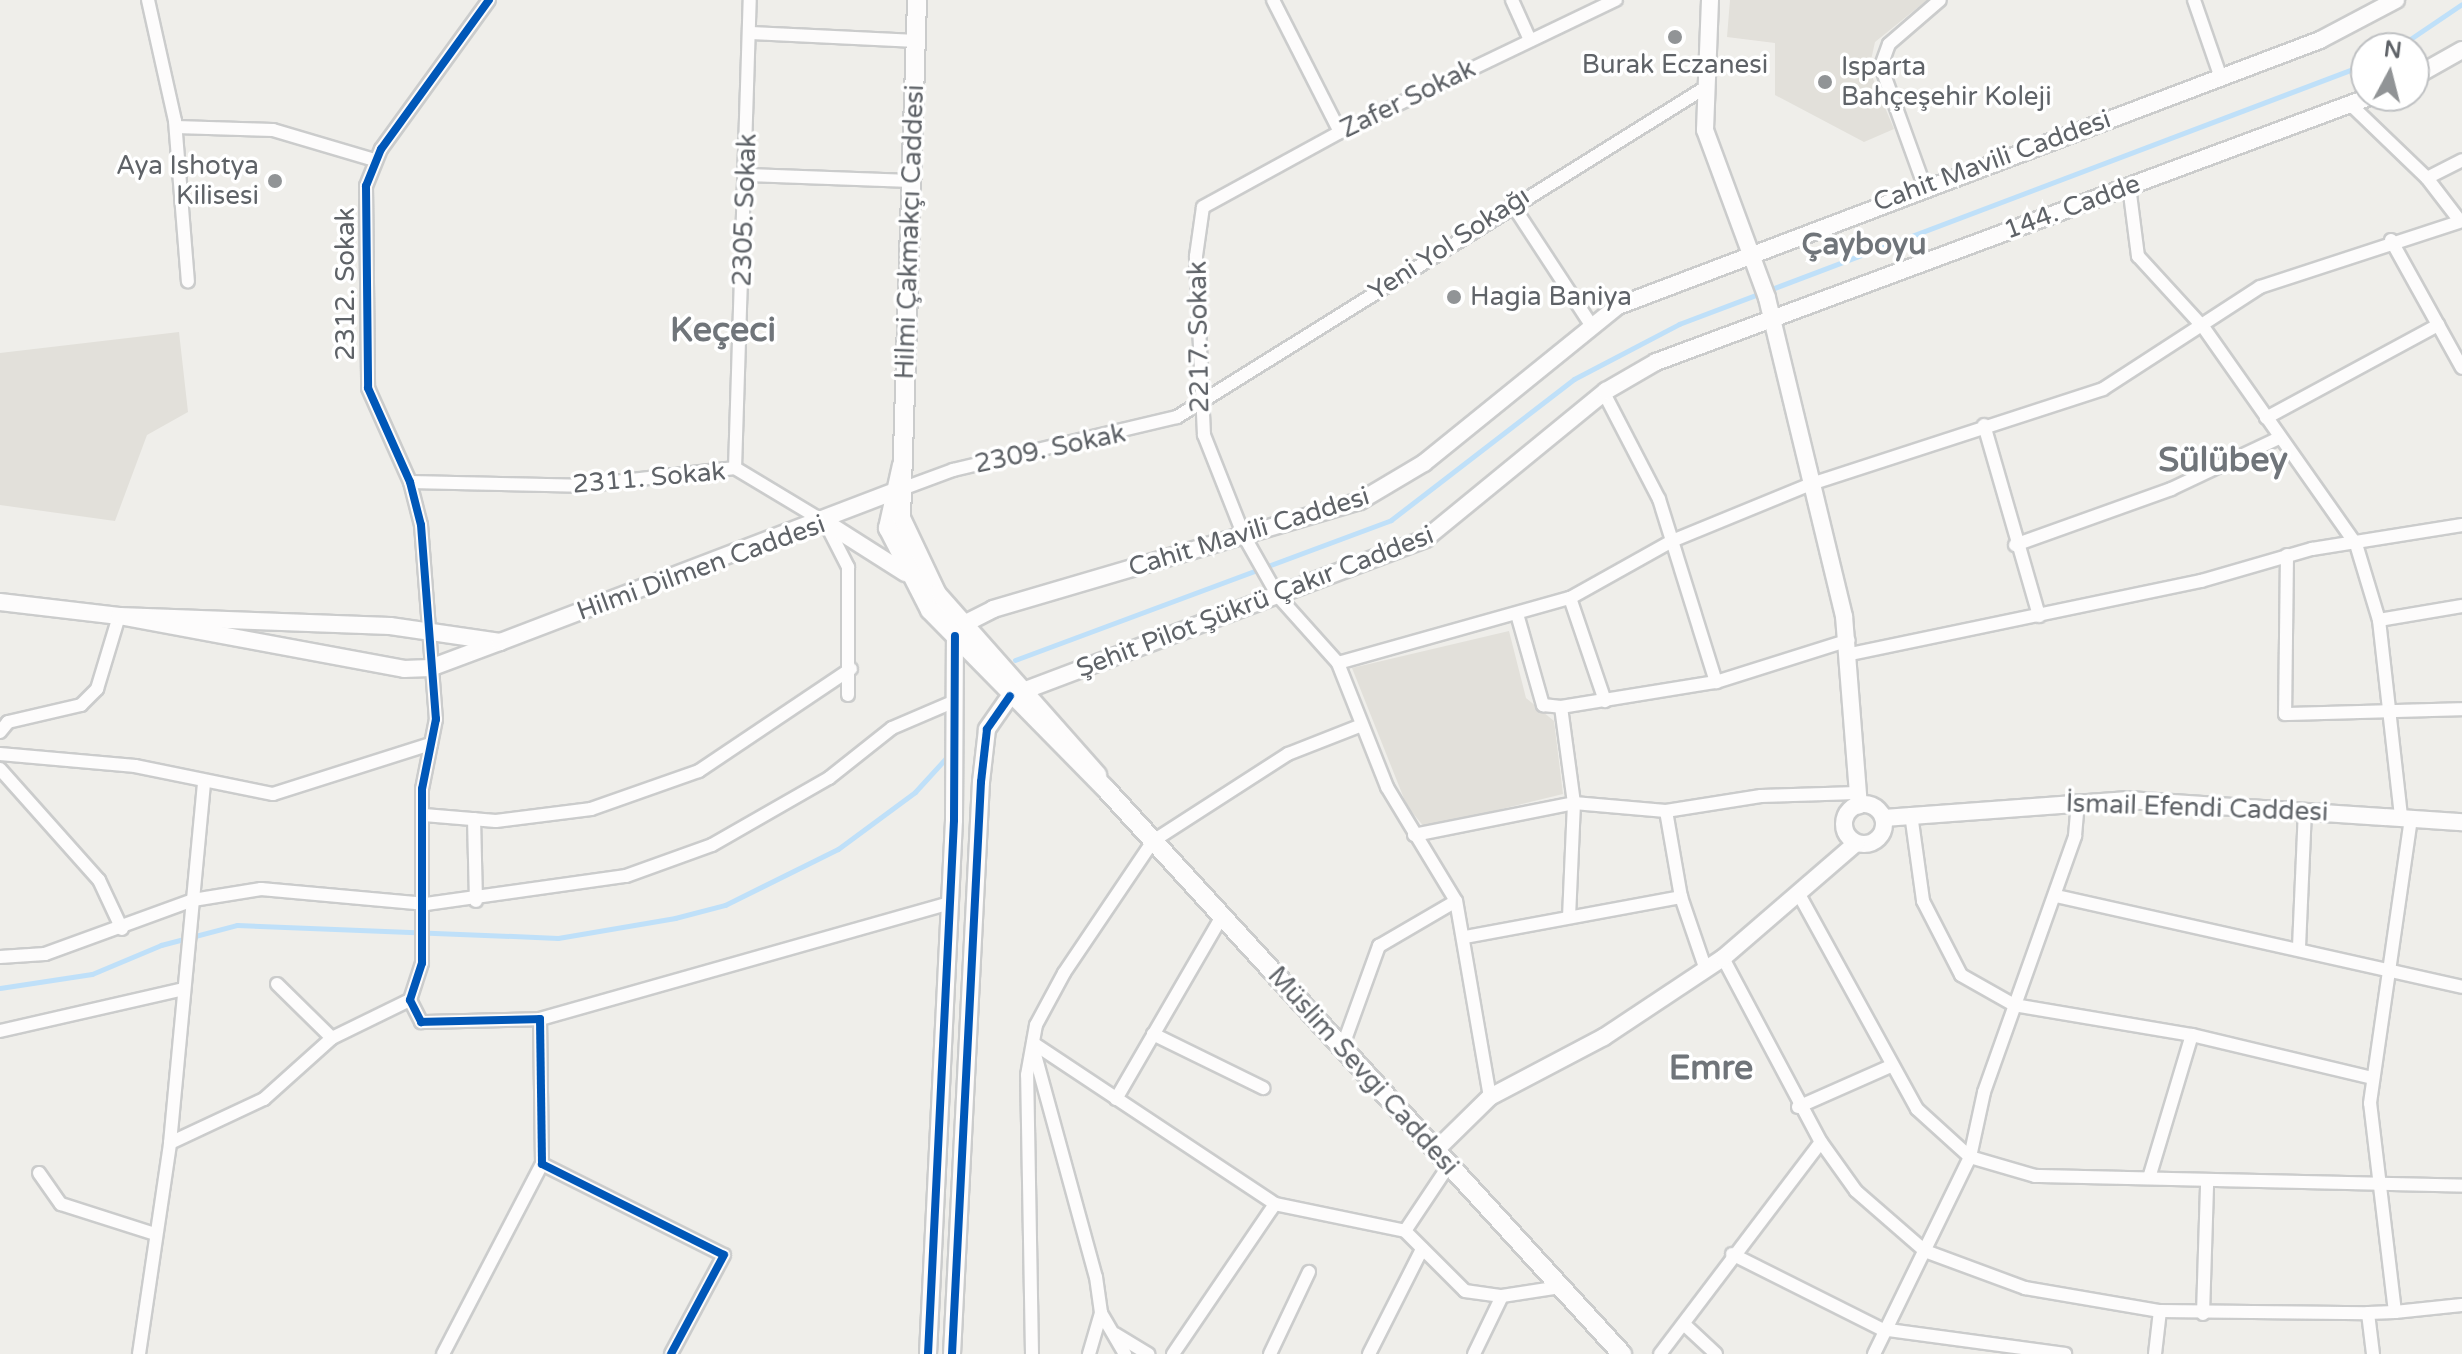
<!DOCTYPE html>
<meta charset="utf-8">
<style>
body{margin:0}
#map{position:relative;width:2462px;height:1354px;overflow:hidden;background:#efeeea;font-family:"Varela Round",sans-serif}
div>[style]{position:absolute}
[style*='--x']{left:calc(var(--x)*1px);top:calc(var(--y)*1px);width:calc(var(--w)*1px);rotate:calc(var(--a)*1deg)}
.education>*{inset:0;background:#e2e0da}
.stream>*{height:5px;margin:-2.5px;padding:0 2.5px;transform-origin:2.5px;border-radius:2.5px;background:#bfe0f9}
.roads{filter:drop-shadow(2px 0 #cbcccc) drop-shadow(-2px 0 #cbcccc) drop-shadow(0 2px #cbcccc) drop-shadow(0 -2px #cbcccc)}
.minor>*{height:12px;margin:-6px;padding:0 6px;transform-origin:6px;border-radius:6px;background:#fdfcfc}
.tertiary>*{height:16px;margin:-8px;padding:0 8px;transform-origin:8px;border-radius:8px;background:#fdfcfc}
.tertiary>.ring{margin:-8px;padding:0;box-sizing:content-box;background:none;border:16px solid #fdfcfc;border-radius:50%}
.secondary>*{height:18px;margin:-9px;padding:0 9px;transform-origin:9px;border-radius:9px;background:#fdfcfc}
.cycleway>*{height:8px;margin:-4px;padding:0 4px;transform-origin:4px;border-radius:4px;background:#0057b8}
.dots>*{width:22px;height:22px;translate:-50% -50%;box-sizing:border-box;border:4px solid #fff;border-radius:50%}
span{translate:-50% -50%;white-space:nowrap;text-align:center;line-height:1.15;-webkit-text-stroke:7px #fff;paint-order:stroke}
.poi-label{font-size:26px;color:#5f6368}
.left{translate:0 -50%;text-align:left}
.right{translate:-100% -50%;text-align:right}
.street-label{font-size:26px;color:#5f6368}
.quarter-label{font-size:30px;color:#70757a;font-weight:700}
.district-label{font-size:34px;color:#70757a;font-weight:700}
.north{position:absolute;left:2350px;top:32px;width:80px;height:80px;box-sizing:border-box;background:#fff;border:2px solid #bfc1c3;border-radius:50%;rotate:7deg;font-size:22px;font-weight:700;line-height:32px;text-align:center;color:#5f6368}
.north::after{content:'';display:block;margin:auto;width:28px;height:36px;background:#919496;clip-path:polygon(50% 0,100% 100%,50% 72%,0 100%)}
</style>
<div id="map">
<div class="education">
<div style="clip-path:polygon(1730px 0,1927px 0,1875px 42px,1869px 69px,1894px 129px,1864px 142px,1775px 95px,1775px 43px,1727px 37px)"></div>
<div style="clip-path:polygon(179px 332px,188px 412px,147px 435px,115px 521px,0 505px,0 353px)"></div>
<div style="clip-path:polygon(1509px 631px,1526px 698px,1554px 721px,1563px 794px,1425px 828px,1407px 806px,1352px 668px)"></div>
</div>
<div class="stream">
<div style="--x:2397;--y:48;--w:78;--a:-34.1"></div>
<div style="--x:1015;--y:660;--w:401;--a:-20.4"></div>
<div style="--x:1391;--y:520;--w:231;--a:-37.6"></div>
<div style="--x:1574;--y:379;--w:119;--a:-27.6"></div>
<div style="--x:1679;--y:324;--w:735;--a:-20.73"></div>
<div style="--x:0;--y:988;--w:93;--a:-8.7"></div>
<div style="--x:92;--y:974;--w:75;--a:-22.8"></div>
<div style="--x:161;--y:945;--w:79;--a:-14.7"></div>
<div style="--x:237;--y:925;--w:321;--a:2.3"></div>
<div style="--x:558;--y:938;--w:119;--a:-9.7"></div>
<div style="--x:675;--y:918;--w:52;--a:-14.6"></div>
<div style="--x:725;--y:905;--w:126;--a:-26.4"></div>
<div style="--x:838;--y:849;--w:96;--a:-36.5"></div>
<div style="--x:915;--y:792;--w:47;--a:-47.6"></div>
</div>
<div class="roads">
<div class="minor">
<div style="--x:148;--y:0;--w:124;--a:77.4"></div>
<div style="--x:175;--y:121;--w:161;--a:85.4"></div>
<div style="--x:489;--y:0;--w:184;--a:125.9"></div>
<div style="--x:381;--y:149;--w:40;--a:112"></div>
<div style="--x:366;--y:186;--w:202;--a:89.4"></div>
<div style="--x:368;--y:388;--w:103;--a:65.9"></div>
<div style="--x:410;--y:482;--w:44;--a:75.7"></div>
<div style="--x:421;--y:525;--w:195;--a:85.6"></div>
<div style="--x:436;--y:719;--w:71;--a:101.3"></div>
<div style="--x:422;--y:789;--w:174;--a:90"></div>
<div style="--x:422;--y:963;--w:39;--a:108"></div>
<div style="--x:410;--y:1000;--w:25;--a:63"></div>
<div style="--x:421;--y:1022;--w:119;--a:-1.4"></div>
<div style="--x:540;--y:1019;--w:145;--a:89.2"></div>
<div style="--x:542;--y:1164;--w:203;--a:26.6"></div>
<div style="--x:724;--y:1255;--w:112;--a:118.2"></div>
<div style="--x:1273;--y:0;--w:148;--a:63.1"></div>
<div style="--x:1512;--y:0;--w:44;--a:65.8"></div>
<div style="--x:2194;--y:0;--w:83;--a:70.9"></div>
<div style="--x:752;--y:33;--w:164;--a:2.8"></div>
<div style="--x:2350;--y:104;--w:107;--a:43.9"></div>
<div style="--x:2427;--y:178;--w:54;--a:52.5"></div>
<div style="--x:176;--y:127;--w:97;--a:1.8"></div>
<div style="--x:273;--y:130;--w:105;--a:16.5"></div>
<div style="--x:747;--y:175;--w:165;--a:2.1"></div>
<div style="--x:2427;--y:178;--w:39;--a:-27"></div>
<div style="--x:1924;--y:185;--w:127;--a:-109.9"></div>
<div style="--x:1881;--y:66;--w:23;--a:-70"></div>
<div style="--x:1889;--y:44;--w:67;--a:-40.8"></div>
<div style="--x:2129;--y:186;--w:71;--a:82.7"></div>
<div style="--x:2138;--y:256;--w:98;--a:47.5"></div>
<div style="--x:2204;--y:328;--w:264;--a:54.9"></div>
<div style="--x:2356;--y:544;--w:79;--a:73.2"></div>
<div style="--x:2379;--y:620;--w:198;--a:83.6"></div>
<div style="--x:1512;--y:204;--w:142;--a:56.8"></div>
<div style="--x:2391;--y:240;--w:146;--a:61"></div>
<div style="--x:1604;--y:393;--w:119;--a:62.6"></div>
<div style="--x:1659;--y:499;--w:192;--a:72.7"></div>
<div style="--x:2266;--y:418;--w:196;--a:-28.4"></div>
<div style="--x:1984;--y:425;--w:199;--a:73.9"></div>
<div style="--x:735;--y:468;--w:468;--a:-88.2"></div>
<div style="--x:410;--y:482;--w:170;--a:1.3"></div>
<div style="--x:580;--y:486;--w:156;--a:-6.6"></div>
<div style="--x:735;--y:468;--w:105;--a:31"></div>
<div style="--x:825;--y:522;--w:51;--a:62.9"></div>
<div style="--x:848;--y:567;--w:128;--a:90"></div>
<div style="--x:899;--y:490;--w:58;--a:-20.3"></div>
<div style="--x:953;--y:470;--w:230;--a:-13.3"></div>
<div style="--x:1177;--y:417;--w:620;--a:-31.95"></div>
<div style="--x:2015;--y:545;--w:166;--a:-19.7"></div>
<div style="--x:2171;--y:489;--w:119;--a:-25.3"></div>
<div style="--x:2287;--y:555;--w:159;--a:90.7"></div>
<div style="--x:2285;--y:714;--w:177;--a:-1.6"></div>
<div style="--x:1570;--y:598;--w:109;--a:71.2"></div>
<div style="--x:1517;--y:614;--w:95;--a:74.1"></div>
<div style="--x:1543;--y:705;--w:18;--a:6"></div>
<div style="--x:1561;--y:707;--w:157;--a:-9.2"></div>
<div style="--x:1716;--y:682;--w:139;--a:-17.5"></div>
<div style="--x:2379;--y:620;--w:84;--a:-9.6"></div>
<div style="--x:1851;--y:654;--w:358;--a:-11.8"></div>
<div style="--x:2201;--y:581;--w:116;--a:-16.1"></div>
<div style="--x:2312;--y:549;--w:152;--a:-9.1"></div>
<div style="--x:1338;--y:663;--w:241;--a:-15.7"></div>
<div style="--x:1570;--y:598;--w:117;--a:-29.2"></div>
<div style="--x:1672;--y:541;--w:150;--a:-22.3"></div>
<div style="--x:1811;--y:484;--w:307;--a:-18"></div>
<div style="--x:2103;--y:389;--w:187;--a:-33"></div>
<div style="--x:2260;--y:287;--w:213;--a:-18.1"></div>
<div style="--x:1561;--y:707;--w:97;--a:82.3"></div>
<div style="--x:1574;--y:803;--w:114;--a:92.5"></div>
<div style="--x:0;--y:732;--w:13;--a:-51"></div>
<div style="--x:8;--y:722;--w:75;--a:-13.1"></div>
<div style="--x:81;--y:705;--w:23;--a:-45"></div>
<div style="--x:97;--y:689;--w:76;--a:-73.2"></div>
<div style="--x:0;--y:754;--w:136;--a:5.1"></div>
<div style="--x:135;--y:766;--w:141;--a:11.5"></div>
<div style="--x:273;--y:794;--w:166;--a:-17.6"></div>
<div style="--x:0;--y:769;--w:149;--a:48.3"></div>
<div style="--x:99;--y:880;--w:54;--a:64.9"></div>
<div style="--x:1666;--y:811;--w:87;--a:80.1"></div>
<div style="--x:1681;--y:897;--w:77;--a:71.1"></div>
<div style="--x:1911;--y:814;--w:88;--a:82.1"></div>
<div style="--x:1923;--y:901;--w:83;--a:62.8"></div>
<div style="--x:1961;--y:975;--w:61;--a:29.5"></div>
<div style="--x:2014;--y:1005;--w:181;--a:9.6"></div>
<div style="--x:2192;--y:1035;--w:186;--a:13.4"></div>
<div style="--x:424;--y:815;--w:72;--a:4.8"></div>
<div style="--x:496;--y:821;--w:96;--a:-7.2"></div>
<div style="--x:591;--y:809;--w:114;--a:-19.4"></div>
<div style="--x:699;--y:771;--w:183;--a:-33.9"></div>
<div style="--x:474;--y:819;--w:82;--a:88.6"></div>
<div style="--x:1414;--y:835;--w:163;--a:-11.3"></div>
<div style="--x:1574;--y:803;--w:92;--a:5"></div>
<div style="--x:1666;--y:811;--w:96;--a:-9"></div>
<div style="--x:1761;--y:796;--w:96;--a:-1.8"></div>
<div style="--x:2056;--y:896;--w:416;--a:12.6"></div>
<div style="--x:1801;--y:898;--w:241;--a:61.2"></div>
<div style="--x:1917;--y:1109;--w:72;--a:42.2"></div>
<div style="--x:1970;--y:1157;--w:68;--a:16.3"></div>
<div style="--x:2035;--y:1176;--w:427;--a:1.3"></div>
<div style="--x:1465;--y:937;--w:220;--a:-10.5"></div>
<div style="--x:2299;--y:947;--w:137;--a:-87.5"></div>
<div style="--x:0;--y:957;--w:45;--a:-3.8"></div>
<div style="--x:45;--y:954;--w:158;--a:-20"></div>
<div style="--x:193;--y:900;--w:69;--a:-9.2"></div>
<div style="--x:261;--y:889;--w:166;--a:5.2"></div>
<div style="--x:426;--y:904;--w:202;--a:-8"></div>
<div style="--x:626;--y:876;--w:91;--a:-19.8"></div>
<div style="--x:712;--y:845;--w:135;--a:-29.8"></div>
<div style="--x:829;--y:778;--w:80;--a:-38.4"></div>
<div style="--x:892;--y:728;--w:66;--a:-23.1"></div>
<div style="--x:1723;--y:958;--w:208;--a:62"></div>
<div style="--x:1821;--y:1142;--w:60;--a:54.5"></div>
<div style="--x:1856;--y:1191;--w:91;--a:41"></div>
<div style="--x:1925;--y:1251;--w:107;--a:20.3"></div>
<div style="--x:2025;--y:1288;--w:137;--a:9.7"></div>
<div style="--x:2160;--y:1311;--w:208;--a:0.6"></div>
<div style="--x:277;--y:984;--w:77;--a:44.5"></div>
<div style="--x:540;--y:1019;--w:427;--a:-15.8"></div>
<div style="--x:0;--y:1031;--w:188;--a:-12.9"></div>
<div style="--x:1153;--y:1034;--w:123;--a:26.1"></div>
<div style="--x:1033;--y:1043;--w:291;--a:33.6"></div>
<div style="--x:1342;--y:1048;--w:109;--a:-70.1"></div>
<div style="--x:1379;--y:946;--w:89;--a:-30.3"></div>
<div style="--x:1034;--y:1051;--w:234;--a:74.7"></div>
<div style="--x:1096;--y:1277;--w:36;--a:82"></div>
<div style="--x:1101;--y:1313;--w:43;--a:106.3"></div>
<div style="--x:1490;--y:1097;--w:199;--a:-99.8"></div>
<div style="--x:1456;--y:901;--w:133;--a:-121.2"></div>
<div style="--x:1387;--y:787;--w:133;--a:-111.6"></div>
<div style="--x:1338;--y:663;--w:90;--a:-131.8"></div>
<div style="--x:1278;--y:596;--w:69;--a:-119.5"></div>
<div style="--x:1244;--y:536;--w:109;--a:-111.6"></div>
<div style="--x:1204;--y:435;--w:179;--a:-92.6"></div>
<div style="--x:1196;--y:256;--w:49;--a:-81.9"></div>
<div style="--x:1203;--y:207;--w:156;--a:-28.7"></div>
<div style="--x:1340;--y:132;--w:306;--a:-25.6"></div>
<div style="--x:1116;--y:1099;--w:211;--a:-59.9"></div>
<div style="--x:1798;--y:1107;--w:102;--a:-23.8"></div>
<div style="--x:170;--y:1143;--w:104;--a:-25.1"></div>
<div style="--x:264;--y:1099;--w:91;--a:-41.9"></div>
<div style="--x:332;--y:1038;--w:87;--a:-26"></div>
<div style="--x:39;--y:1173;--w:38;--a:55"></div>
<div style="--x:61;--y:1204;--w:99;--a:17.7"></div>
<div style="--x:2149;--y:1178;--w:149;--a:-73.3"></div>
<div style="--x:1405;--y:1231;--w:85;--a:45"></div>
<div style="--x:1465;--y:1291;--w:37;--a:8"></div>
<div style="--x:1502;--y:1296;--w:59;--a:-8.8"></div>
<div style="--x:1732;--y:1254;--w:167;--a:26.7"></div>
<div style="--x:1881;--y:1329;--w:186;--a:7.7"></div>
<div style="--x:2395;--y:1312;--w:67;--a:-6"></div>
<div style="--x:1101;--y:1313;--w:48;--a:59.7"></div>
<div style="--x:2203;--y:1314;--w:130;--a:-88.2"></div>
<div style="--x:1686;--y:1326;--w:41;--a:43"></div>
<div style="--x:1115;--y:1334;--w:39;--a:31"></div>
<div style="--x:139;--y:1354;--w:213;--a:-81.6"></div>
<div style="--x:170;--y:1143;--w:361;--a:-84.6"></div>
<div style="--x:443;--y:1354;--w:214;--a:-62.5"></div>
<div style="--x:1032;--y:1354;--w:279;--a:-91"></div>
<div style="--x:1027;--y:1075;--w:51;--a:-79.8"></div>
<div style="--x:1036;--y:1025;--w:59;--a:-61.7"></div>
<div style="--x:1064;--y:973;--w:159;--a:-56"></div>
<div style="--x:1153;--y:841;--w:161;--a:-32.8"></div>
<div style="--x:1288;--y:754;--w:79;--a:-21.4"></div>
<div style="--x:1173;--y:1354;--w:181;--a:-55.8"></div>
<div style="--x:1275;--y:1204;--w:133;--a:11.7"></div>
<div style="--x:1405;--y:1231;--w:79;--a:-56.3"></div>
<div style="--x:1270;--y:1354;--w:91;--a:-64.6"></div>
<div style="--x:1369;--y:1354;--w:118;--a:-63.2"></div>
<div style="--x:1474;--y:1354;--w:64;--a:-64.2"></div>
<div style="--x:1660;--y:1354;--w:266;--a:-52.8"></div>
<div style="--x:1874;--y:1354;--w:219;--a:-64"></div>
<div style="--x:1970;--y:1157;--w:66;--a:-77.8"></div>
<div style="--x:1984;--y:1092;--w:272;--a:-70.4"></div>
<div style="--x:2075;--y:836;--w:35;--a:-85"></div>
<div style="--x:2155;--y:1354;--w:43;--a:-83.4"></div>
<div style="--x:2373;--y:1354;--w:41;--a:-97"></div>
<div style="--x:2368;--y:1313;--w:27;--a:-2"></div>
<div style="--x:2395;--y:1312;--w:210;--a:-96.8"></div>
<div style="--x:2370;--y:1103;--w:289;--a:-81.8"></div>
</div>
<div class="tertiary">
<div style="--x:1710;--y:0;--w:130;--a:92.2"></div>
<div style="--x:1705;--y:130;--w:179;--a:69.7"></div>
<div style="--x:1767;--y:298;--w:327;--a:76.4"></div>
<div style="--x:1844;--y:616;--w:190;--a:85.5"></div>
<div style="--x:2414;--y:77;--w:55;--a:-29.4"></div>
<div style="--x:825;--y:522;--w:95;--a:32.5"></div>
<div style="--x:0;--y:602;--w:120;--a:6.7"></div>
<div style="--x:119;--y:616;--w:290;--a:10.5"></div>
<div style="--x:404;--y:669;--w:26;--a:-2"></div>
<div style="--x:430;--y:668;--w:75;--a:-20.4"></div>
<div style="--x:500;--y:642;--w:111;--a:-171.7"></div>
<div style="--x:390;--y:626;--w:271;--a:-177.9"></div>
<div style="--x:500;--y:642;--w:427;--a:-20.9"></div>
<div class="ring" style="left:1844px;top:804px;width:24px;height:24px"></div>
<div style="--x:1884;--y:818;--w:245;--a:-4.2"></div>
<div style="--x:2128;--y:800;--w:335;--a:3.8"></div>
<div style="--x:1436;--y:1150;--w:76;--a:-44.5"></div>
<div style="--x:1490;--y:1097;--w:129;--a:-27.8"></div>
<div style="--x:1604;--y:1037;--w:143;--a:-33.6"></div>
<div style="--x:1723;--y:958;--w:176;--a:-40.8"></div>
<div style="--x:928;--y:1354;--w:535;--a:-87.21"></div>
<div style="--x:954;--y:820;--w:184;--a:-89.7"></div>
<div style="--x:955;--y:636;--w:15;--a:-53"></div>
<div style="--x:964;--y:624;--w:33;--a:-27"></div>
<div style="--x:993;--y:609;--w:383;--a:-16.4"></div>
<div style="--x:1360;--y:501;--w:74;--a:-30.7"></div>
<div style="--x:1424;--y:463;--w:250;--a:-39"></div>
<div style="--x:1618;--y:306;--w:751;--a:-20.75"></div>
<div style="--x:2320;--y:40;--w:86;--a:-27.8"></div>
<div style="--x:952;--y:1354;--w:573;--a:-87.1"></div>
<div style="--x:981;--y:782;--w:53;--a:-83.5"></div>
<div style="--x:987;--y:729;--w:40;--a:-55.1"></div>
<div style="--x:1010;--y:696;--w:444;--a:-20.7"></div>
<div style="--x:1425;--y:539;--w:234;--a:-39.3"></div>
<div style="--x:1606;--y:391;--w:58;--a:-30.1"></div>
<div style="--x:1656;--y:362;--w:764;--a:-20.38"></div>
</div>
<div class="secondary">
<div style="--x:917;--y:0;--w:518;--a:91.77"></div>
<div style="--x:901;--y:518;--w:84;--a:64.7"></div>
<div style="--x:937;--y:594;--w:242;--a:48.5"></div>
<div style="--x:902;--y:465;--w:65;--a:102.5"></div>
<div style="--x:888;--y:528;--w:92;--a:62.9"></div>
<div style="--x:930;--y:610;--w:250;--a:45.5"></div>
<div style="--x:1105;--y:788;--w:767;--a:47.59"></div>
</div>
</div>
<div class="cycleway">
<div style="--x:489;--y:0;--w:184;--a:125.9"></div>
<div style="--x:381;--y:149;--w:40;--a:112"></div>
<div style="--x:366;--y:186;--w:202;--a:89.4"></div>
<div style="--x:368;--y:388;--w:103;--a:65.9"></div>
<div style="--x:410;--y:482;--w:44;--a:75.7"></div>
<div style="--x:421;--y:525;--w:195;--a:85.6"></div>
<div style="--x:436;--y:719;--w:71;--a:101.3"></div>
<div style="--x:422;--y:789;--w:174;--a:90"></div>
<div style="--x:422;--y:963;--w:39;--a:108"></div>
<div style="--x:410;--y:1000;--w:25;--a:63"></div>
<div style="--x:421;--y:1022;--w:119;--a:-1.4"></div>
<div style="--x:540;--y:1019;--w:145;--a:89.2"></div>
<div style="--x:542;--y:1164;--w:203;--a:26.6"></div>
<div style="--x:724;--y:1255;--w:112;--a:118.2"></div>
<div style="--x:928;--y:1354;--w:535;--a:-87.21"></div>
<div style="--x:954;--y:820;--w:184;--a:-89.7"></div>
<div style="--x:952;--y:1354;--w:573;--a:-87.1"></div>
<div style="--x:981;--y:782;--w:53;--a:-83.5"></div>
<div style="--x:987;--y:729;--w:40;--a:-55.1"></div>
</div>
<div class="dots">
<div style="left:1675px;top:37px;background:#919496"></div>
<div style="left:1825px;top:82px;background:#919496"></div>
<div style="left:275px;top:181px;background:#919496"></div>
<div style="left:1454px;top:297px;background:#919496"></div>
</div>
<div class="poi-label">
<span style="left:1675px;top:65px">Burak Eczanesi</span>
<span class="left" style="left:1841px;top:82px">Isparta<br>Bahçeşehir Koleji</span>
<span class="right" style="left:259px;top:181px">Aya Ishotya<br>Kilisesi</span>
<span class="left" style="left:1470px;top:297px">Hagia Baniya</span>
</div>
<div class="street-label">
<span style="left:1408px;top:99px;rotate:-26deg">Zafer Sokak</span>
<span style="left:1992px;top:161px;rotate:-20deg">Cahit Mavili Caddesi</span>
<span style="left:2072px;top:207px;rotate:-20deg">144. Cadde</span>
<span style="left:745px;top:210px;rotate:-88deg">2305. Sokak</span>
<span style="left:910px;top:232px;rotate:-88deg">Hilmi Çakmakçı Caddesi</span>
<span style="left:1449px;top:244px;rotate:-33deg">Yeni Yol Sokağı</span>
<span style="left:346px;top:284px;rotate:-90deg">2312. Sokak</span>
<span style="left:1199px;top:337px;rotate:-91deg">2217. Sokak</span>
<span style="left:1050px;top:449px;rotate:-12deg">2309. Sokak</span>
<span style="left:649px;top:478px;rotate:-5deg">2311. Sokak</span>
<span style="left:1249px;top:532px;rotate:-17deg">Cahit Mavili Caddesi</span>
<span style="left:701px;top:568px;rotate:-20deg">Hilmi Dilmen Caddesi</span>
<span style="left:1255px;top:602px;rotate:-21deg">Şehit Pilot Şükrü Çakır Caddesi</span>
<span style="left:2197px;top:808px;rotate:2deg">İsmail Efendi Caddesi</span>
<span style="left:1363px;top:1071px;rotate:48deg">Müslim Sevgi Caddesi</span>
</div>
<div class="quarter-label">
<span style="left:1864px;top:245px">Çayboyu</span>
</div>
<div class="district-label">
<span style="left:723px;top:331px">Keçeci</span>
<span style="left:2223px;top:461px">Sülübey</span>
<span style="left:1711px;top:1069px">Emre</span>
</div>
<div class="north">N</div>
</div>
